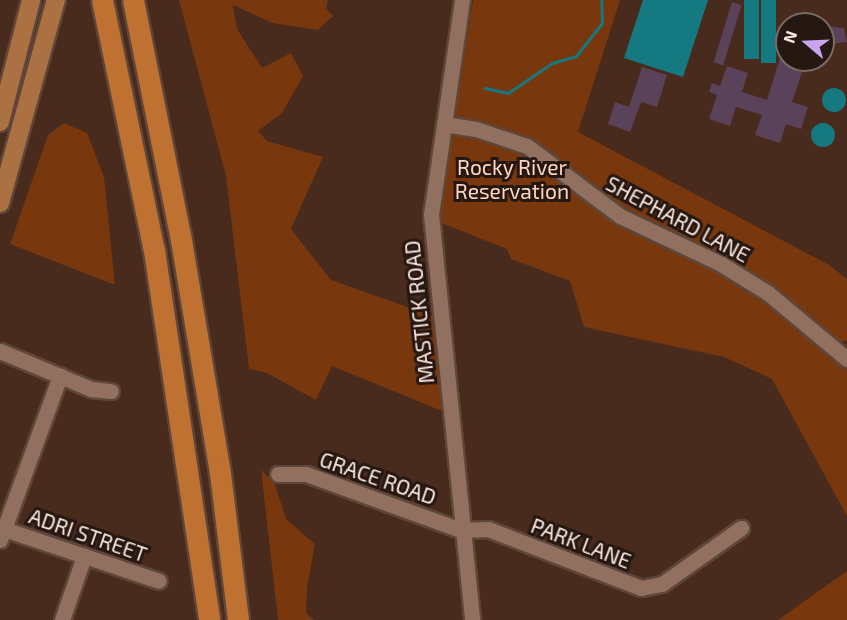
<!DOCTYPE html>
<style>
body{margin:0}
#map{position:relative;width:847px;height:620px;overflow:hidden;background:#482b1c;font-family:"Exo 2",sans-serif}
div>[style]{position:absolute}
[style*='--x']{left:calc(var(--x)*1px);top:calc(var(--y)*1px);width:calc(var(--w)*1px);rotate:calc(var(--a)*1deg)}
.green>*{inset:0;background:#78370d}
.water>*{inset:0;background:#157981;transform-origin:0 0}
.round{border-radius:50%}
.stream>*{height:3px;margin:-1.5px;padding:0 1.5px;transform-origin:1.5px;border-radius:1.5px;background:#157981}
.building>*{inset:0;background:#5a425a;transform-origin:0 0}
.roads{filter:drop-shadow(2px 0 #5e4639) drop-shadow(-2px 0 #5e4639) drop-shadow(0 2px #5e4639) drop-shadow(0 -2px #5e4639)}
.minor>*{height:15px;margin:-7.5px;padding:0 7.5px;transform-origin:7.5px;border-radius:7.5px;background:#92705f}
.major>*{height:18px;margin:-9px;padding:0 9px;transform-origin:9px;border-radius:9px;background:#ac7143}
.highway>*{height:21px;margin:-10.5px;padding:0 10.5px;transform-origin:10.5px;border-radius:10.5px;background:#be7131}
span{translate:-50% -50%;white-space:nowrap;text-align:center;line-height:1.15;-webkit-text-stroke:6px #251711;paint-order:stroke}
.park-label{font-size:21px;color:#ffd5c0}
.street-label{font-size:21px;color:#fbe7de}
.north{position:absolute;left:775px;top:12px;width:60px;height:60px;box-sizing:border-box;background:#251711;border:2px solid #7b6a63;border-radius:50%;rotate:289deg;font-size:16px;font-weight:700;line-height:24px;text-align:center;color:#fbe7de}
.north::after{content:'';display:block;margin:auto;width:21px;height:27px;background:#c8a5ee;clip-path:polygon(50% 0,100% 100%,50% 72%,0 100%)}
</style>
<div id="map">
<div class="green">
<div style="clip-path:polygon(179px 0,328px 0,326px 9px,333px 16px,318px 30px,272px 23px,233px 5px,237px 29px,262px 68px,291px 53px,303px 76px,282px 113px,258px 131px,267px 141px,323px 157px,291px 229px,331px 280px,433px 316px,442px 411px,332px 366px,316px 400px,267px 373px,249px 369px,226px 176px)"></div>
<div style="clip-path:polygon(473px 0,620px 0,578px 132px,829px 265px,847px 279px,847px 341px,837px 341px,847px 351px,847px 516px,772px 379px,724px 357px,584px 327px,570px 281px,511px 259px,507px 249px,434px 220px,451px 102px,457px 102px)"></div>
<div style="clip-path:polygon(64px 123px,87px 133px,104px 177px,115px 285px,10px 244px,48px 135px)"></div>
<div style="clip-path:polygon(261px 470px,274px 482px,286px 519px,315px 544px,307px 588px,306px 613px,314px 620px,278px 620px)"></div>
<div style="clip-path:polygon(847px 571px,847px 620px,778px 620px)"></div>
</div>
<div class="water">
<div style="clip-path:polygon(643px 0,708px 0,683px 77px,624px 58px)"></div>
<div style="left:744px;top:0;width:15px;height:59px"></div>
<div style="left:761px;top:0;width:15px;height:63px"></div>
<div class="round" style="left:822px;top:88px;width:24px;height:24px"></div>
<div class="round" style="left:811px;top:123px;width:24px;height:24px"></div>
</div>
<div class="stream">
<div style="--x:485;--y:88;--w:24;--a:12"></div>
<div style="--x:508;--y:93;--w:53;--a:-34.3"></div>
<div style="--x:552;--y:63;--w:25;--a:-16"></div>
<div style="--x:576;--y:56;--w:42;--a:-51.8"></div>
<div style="--x:602;--y:23;--w:23;--a:-92"></div>
</div>
<div class="building">
<div style="left:732px;top:2px;width:10px;height:63px;rotate:17deg"></div>
<div style="clip-path:polygon(795px 13px,824px 22px,824px 24px,791px 24px)"></div>
<div style="clip-path:polygon(823px 26px,844px 28px,847px 42px,832px 44px)"></div>
<div style="clip-path:polygon(785px 42px,787px 60px,806px 60px,792px 102px,808px 107px,801px 129px,786px 124px,780px 143px,755px 135px,762px 115px,736px 107px,730px 126px,709px 119px,717px 95px,709px 92px,712px 83px,720px 86px,727px 66px,748px 73px,742px 92px,767px 100px)"></div>
<div style="clip-path:polygon(642px 67px,667px 75px,657px 107px,641px 102px,630px 132px,608px 124px,615px 102px,629px 107px)"></div>
</div>
<div class="roads">
<div class="minor">
<div style="--x:462;--y:0;--w:216;--a:98.2"></div>
<div style="--x:431;--y:214;--w:408;--a:84.2"></div>
<div style="--x:444;--y:124;--w:32;--a:9"></div>
<div style="--x:476;--y:129;--w:54;--a:18.4"></div>
<div style="--x:527;--y:146;--w:116;--a:37"></div>
<div style="--x:620;--y:216;--w:112;--a:25.4"></div>
<div style="--x:721;--y:264;--w:55;--a:31.7"></div>
<div style="--x:768;--y:293;--w:103;--a:39.9"></div>
<div style="--x:0;--y:351;--w:99;--a:22.7"></div>
<div style="--x:91;--y:389;--w:20;--a:6"></div>
<div style="--x:278;--y:474;--w:28;--a:0"></div>
<div style="--x:306;--y:474;--w:165;--a:19.9"></div>
<div style="--x:461;--y:530;--w:27;--a:-2"></div>
<div style="--x:488;--y:529;--w:164;--a:21.1"></div>
<div style="--x:641;--y:588;--w:21;--a:-11"></div>
<div style="--x:662;--y:584;--w:97;--a:-35.3"></div>
<div style="--x:4;--y:529;--w:163;--a:18.5"></div>
<div style="--x:0;--y:540;--w:175;--a:-69.9"></div>
<div style="--x:62;--y:620;--w:68;--a:-71"></div>
</div>
<div class="major">
<div style="--x:0;--y:122;--w:126;--a:-75.7"></div>
<div style="--x:0;--y:203;--w:211;--a:-74.6"></div>
</div>
<div class="highway">
<div style="--x:102;--y:0;--w:255;--a:78.3"></div>
<div style="--x:154;--y:250;--w:374;--a:81.5"></div>
<div style="--x:133;--y:0;--w:245;--a:78.7"></div>
<div style="--x:181;--y:240;--w:236;--a:80.5"></div>
<div style="--x:220;--y:473;--w:148;--a:83"></div>
</div>
</div>
<div class="park-label">
<span style="left:512px;top:179px">Rocky River<br>Reservation</span>
</div>
<div class="street-label">
<span style="left:678px;top:219px;rotate:28deg">SHEPHARD LANE</span>
<span style="left:419px;top:312px;rotate:-96deg">MASTICK ROAD</span>
<span style="left:378px;top:478px;rotate:19deg">GRACE ROAD</span>
<span style="left:88px;top:535px;rotate:19deg">ADRI STREET</span>
<span style="left:581px;top:543px;rotate:21deg">PARK LANE</span>
</div>
<div class="north">N</div>
</div>
